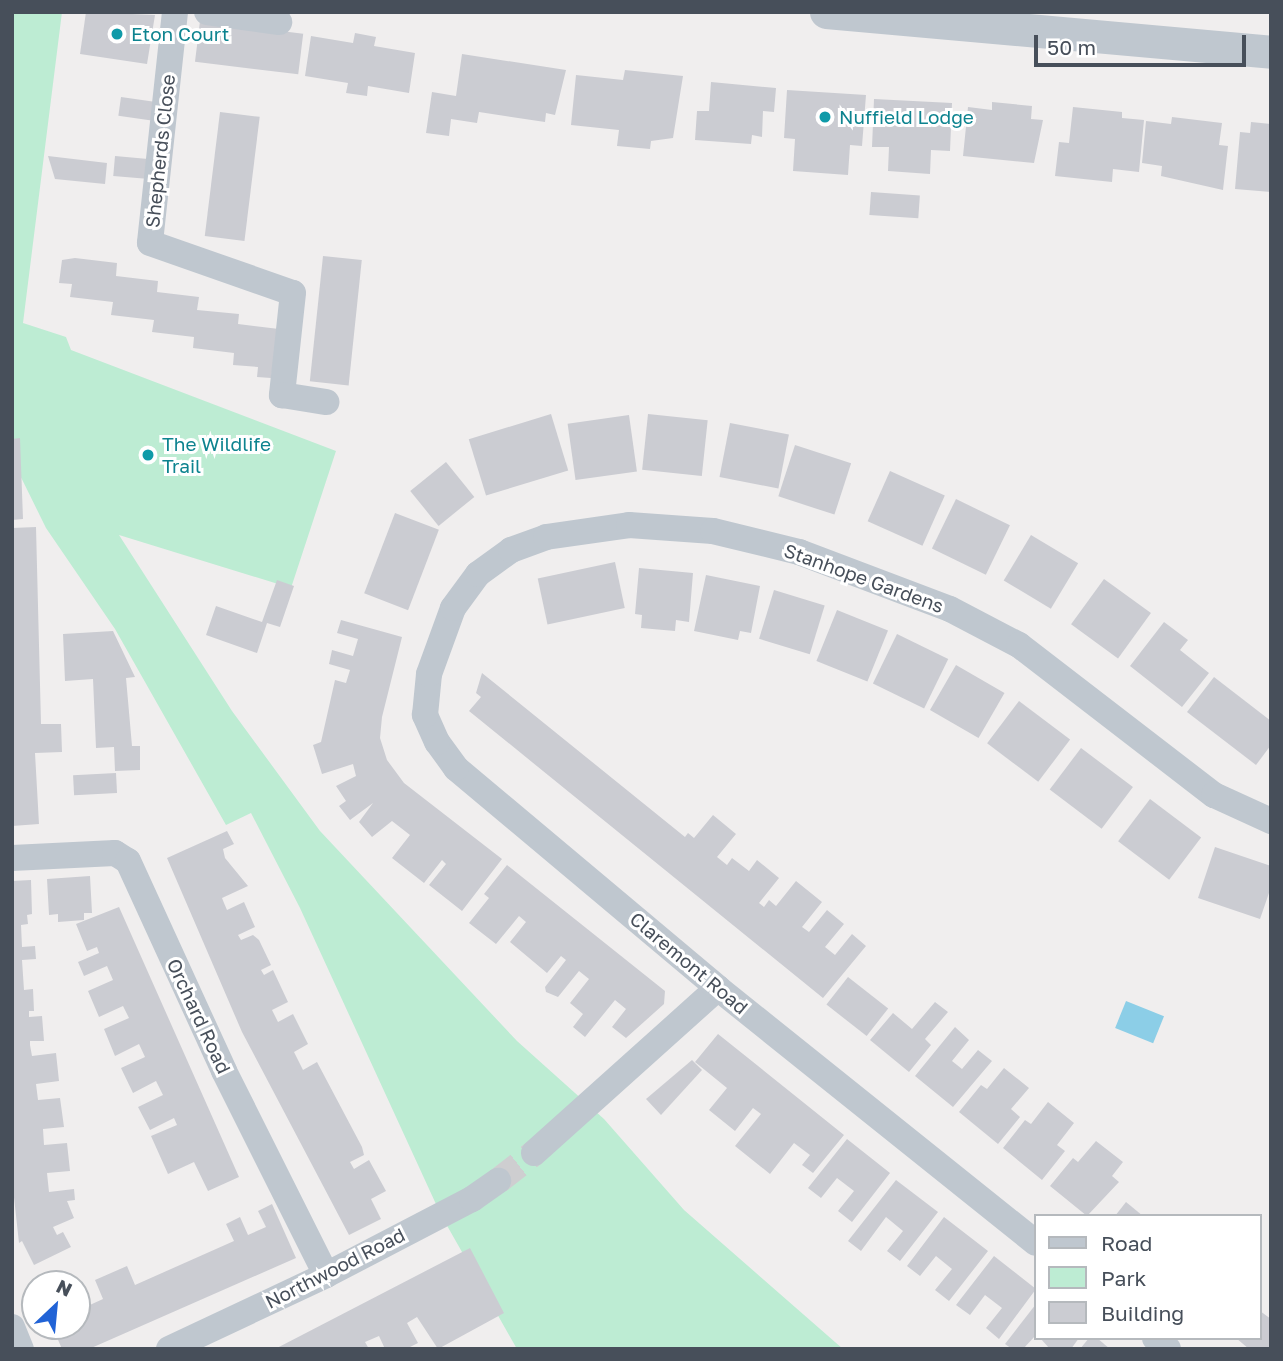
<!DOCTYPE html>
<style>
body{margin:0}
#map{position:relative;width:1283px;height:1361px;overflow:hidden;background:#f0eeee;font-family:"Golos Text",sans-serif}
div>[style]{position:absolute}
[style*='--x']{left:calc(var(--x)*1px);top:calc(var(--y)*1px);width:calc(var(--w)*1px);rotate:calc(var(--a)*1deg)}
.green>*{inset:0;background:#bdecd3}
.water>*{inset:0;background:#8ccee7;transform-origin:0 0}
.building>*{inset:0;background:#cbccd2;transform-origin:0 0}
.minor-tunnel>*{height:26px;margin-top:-13px;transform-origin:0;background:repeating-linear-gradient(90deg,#ceced0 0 26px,transparent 0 39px)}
.minor>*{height:26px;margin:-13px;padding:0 13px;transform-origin:13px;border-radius:13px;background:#bfc7cf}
.tertiary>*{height:33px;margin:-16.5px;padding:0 16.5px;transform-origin:16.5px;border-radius:16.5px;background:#bfc7cf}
.dots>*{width:19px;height:19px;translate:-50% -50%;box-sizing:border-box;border:4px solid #fff;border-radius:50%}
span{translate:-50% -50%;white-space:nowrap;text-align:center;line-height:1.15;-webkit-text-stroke:6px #fff;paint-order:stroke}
.culture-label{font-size:19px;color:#0d838f}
.left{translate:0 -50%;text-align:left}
.street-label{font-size:19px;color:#474f5a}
.frame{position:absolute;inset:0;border:14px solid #474f5a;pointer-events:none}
.legend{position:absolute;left:1034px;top:1214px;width:228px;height:126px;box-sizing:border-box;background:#fff;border:2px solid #b5b9bd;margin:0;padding:9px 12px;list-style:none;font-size:21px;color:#474f5a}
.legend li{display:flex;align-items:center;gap:14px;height:35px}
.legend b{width:35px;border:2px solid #b5b9bd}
.north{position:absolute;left:21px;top:1270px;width:70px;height:70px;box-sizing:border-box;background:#fff;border:2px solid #b5b9bd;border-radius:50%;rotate:26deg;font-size:19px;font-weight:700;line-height:28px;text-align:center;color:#474f5a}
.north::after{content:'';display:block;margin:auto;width:24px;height:32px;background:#2163d6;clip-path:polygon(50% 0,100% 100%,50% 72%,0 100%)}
.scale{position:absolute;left:1034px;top:35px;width:212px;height:32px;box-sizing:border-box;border:4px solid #474f5a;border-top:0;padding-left:9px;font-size:21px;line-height:24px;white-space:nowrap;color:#474f5a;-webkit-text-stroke:5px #fff;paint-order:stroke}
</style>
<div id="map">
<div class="green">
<div style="clip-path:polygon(12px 12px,62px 12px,23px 323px,66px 337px,71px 350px,336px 451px,291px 588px,119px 535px,232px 711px,320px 831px,517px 1041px,604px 1119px,684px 1210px,843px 1349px,517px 1349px,441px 1215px,300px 908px,251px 813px,226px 825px,115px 629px,46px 528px,12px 459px)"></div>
</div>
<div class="water">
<div style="left:1126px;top:1001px;width:41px;height:29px;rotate:22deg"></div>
</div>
<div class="building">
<div style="clip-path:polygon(86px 12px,155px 15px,147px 64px,80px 54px)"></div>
<div style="left:200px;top:21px;width:104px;height:41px;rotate:7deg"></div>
<div style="clip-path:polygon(355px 33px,376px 37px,374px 46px,415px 53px,409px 93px,368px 86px,367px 96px,346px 93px,348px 83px,305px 76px,311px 36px,353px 43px)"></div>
<div style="clip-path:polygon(462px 54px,566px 70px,555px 115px,546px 113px,545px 122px,479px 112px,477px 123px,451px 119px,449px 136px,426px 133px,432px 92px,456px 96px)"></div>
<div style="clip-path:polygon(625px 70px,683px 76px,673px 138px,651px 141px,650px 149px,617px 146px,619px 130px,571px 125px,576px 75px,623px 80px)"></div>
<div style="clip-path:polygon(711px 82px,776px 88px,774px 112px,763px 111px,762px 137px,752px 135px,751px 144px,695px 140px,697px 111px,709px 111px)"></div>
<div style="clip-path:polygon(787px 90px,866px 95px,862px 146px,850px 145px,848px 175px,793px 171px,795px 139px,784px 138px)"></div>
<div style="left:121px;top:97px;width:37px;height:19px;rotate:8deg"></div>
<div style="clip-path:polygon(874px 99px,952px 103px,950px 151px,931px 150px,930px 174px,888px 171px,889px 147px,872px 147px)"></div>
<div style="clip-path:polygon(992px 102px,1032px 106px,1031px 119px,1043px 120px,1034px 163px,963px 156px,968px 107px,992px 110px)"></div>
<div style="clip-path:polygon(1073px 107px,1122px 112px,1122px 118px,1144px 120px,1139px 172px,1113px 169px,1112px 182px,1055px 176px,1059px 142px,1069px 143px)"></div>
<div style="left:220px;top:112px;width:40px;height:125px;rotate:7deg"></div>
<div style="clip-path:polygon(1172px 117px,1222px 123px,1219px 145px,1228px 146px,1223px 190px,1161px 176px,1162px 166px,1142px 163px,1146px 121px,1171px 124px)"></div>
<div style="clip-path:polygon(1251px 122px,1271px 124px,1271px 192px,1235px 189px,1240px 132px,1250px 133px)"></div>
<div style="clip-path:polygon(48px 156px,107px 163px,105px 184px,55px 179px)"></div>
<div style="left:115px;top:156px;width:36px;height:20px;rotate:5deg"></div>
<div style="left:871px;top:192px;width:49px;height:23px;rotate:4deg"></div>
<div style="left:323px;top:256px;width:39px;height:126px;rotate:6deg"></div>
<div style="clip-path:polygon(75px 258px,117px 263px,116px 276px,158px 281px,157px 292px,199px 297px,197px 310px,239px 314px,238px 324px,279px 329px,271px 378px,257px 377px,258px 367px,233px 365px,234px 353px,193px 348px,194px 337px,152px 332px,154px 320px,111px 315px,113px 302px,70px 297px,72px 284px,59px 283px,62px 260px)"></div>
<div style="left:551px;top:414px;width:59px;height:86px;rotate:73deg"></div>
<div style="left:648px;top:414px;width:60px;height:56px;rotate:6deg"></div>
<div style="left:629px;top:415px;width:57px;height:62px;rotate:82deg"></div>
<div style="left:730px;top:423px;width:60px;height:55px;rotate:11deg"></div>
<div style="clip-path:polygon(20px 438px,23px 519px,12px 520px,12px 439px)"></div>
<div style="left:795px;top:445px;width:59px;height:54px;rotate:18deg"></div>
<div style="left:446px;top:462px;width:45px;height:46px;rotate:51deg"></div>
<div style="left:890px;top:471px;width:60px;height:55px;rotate:24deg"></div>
<div style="left:956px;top:499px;width:60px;height:55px;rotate:26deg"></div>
<div style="left:395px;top:513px;width:47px;height:86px;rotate:21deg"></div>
<div style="clip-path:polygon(36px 527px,41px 724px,61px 724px,62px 752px,35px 753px,39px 824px,12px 826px,12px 528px)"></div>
<div style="left:1031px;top:535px;width:55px;height:53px;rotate:31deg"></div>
<div style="left:615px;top:562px;width:47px;height:79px;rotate:78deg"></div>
<div style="clip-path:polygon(639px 568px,693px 573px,689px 622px,676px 620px,675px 631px,641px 628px,642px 615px,635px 614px)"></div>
<div style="clip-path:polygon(706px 575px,760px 586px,751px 633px,740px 631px,738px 640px,694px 631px)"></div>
<div style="left:1104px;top:579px;width:58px;height:56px;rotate:36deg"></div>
<div style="clip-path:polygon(277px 580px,294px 586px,280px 627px,267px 623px,257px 653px,206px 635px,216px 606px,262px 622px)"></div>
<div style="left:774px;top:590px;width:53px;height:51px;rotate:17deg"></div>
<div style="left:837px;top:610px;width:55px;height:55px;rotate:22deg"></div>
<div style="clip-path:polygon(341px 620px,402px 637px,382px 717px,380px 738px,387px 760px,404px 783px,502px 859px,462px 911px,429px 885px,446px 864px,442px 860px,424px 883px,392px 858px,410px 835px,392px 821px,372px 837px,359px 822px,373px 803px,350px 820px,339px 806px,346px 801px,336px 786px,356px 776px,353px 764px,322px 774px,313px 745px,321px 742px,335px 680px,346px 683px,350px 670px,329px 664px,332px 650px,353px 656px,358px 639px,337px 633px)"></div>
<div style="clip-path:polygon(1164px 622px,1188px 640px,1180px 650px,1209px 673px,1182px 707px,1130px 666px)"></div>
<div style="clip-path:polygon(113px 631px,135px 677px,126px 678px,132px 746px,140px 746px,140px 770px,115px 771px,114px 747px,96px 748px,93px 679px,65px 681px,63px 634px)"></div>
<div style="left:897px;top:634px;width:57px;height:55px;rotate:26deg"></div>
<div style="left:956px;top:665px;width:56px;height:52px;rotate:30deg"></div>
<div style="clip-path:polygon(482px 673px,685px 837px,688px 833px,694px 838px,713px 815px,736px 834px,717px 857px,727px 865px,732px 858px,749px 871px,757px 860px,779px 878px,759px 903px,764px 907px,769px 900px,776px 906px,796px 881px,822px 902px,802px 927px,809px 932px,827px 910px,844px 924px,825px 947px,835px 955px,852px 934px,866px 946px,823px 998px,469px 711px,481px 697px,476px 693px)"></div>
<div style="clip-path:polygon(1214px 677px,1271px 721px,1271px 745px,1256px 765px,1187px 712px)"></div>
<div style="left:1019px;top:701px;width:64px;height:53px;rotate:37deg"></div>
<div style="left:1081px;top:748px;width:65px;height:52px;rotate:37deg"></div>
<div style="left:116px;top:773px;width:20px;height:43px;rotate:87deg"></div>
<div style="left:1150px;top:799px;width:64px;height:53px;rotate:37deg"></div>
<div style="clip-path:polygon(227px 831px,234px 844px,223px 849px,225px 858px,248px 886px,222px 898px,224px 903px,227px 910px,244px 902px,255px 927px,238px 935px,241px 940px,253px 935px,259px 940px,271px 965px,261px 970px,264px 975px,273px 970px,288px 1002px,272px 1010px,278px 1022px,293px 1014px,308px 1044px,294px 1052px,303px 1070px,317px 1062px,362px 1147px,364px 1155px,350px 1162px,354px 1169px,369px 1160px,386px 1191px,371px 1199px,381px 1219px,349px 1235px,242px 1032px,167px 858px)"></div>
<div style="clip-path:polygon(1215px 847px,1271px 866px,1271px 887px,1260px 919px,1198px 898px)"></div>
<div style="clip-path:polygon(507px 865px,665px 991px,664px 1004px,626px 1038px,612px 1027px,626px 1009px,615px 1000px,585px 1037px,573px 1027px,583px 1014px,570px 1003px,589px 979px,579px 971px,558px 997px,546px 992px,545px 987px,566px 960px,561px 956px,547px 973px,510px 942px,526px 922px,519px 916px,496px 944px,469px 923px,489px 898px,484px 894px)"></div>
<div style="clip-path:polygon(90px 876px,92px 913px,84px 913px,84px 920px,58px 922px,58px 914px,49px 915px,47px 879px)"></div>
<div style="clip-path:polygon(31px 880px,32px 914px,27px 915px,28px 924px,21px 925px,22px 947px,35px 946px,36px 959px,22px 960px,24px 990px,33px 989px,34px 1011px,29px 1011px,29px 1017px,42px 1016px,44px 1041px,30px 1041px,30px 1045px,32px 1056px,56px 1053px,59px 1081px,36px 1084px,38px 1100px,60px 1098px,64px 1127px,43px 1129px,44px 1145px,67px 1143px,70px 1171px,47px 1173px,49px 1192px,74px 1189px,75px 1200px,67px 1201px,74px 1218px,53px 1227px,57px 1235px,63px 1232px,71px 1247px,34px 1265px,22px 1241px,19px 1243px,12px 1179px,12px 881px)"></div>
<div style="clip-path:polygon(119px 907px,239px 1177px,208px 1191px,194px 1162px,168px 1174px,151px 1136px,177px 1125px,174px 1118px,150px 1130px,138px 1107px,163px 1095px,156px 1081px,133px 1093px,121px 1068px,145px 1057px,139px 1044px,115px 1056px,104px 1029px,129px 1018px,123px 1006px,99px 1017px,88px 991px,113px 980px,107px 966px,84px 976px,78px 962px,99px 953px,97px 947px,87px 951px,76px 924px)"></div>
<div style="left:848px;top:977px;width:51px;height:35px;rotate:38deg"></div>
<div style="clip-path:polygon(935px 1002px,948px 1012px,925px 1039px,931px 1045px,909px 1072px,870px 1040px,893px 1013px,912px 1029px)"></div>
<div style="clip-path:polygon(955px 1027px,969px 1040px,952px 1061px,962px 1069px,978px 1050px,992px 1061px,953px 1107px,915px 1076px)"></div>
<div style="clip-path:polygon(718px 1034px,844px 1135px,813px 1173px,802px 1165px,810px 1155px,794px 1143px,770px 1174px,735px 1146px,761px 1114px,753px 1108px,735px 1131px,709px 1110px,727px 1088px,695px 1062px)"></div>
<div style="clip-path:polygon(692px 1060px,702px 1070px,661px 1115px,646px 1099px)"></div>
<div style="clip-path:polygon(1004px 1068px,1029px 1088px,1011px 1109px,1020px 1117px,998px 1144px,959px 1112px,981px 1085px,987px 1089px)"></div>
<div style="clip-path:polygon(1048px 1102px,1074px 1123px,1057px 1145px,1065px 1151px,1042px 1180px,1003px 1148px,1025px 1120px,1031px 1124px)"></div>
<div style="clip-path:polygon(847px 1139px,890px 1173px,852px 1222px,838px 1211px,854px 1191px,837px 1178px,821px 1198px,808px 1188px)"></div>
<div style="clip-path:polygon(1096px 1141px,1123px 1162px,1112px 1176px,1119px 1182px,1087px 1216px,1050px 1186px,1073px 1158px,1078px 1162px)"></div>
<div style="clip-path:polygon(896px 1180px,938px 1212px,900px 1261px,887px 1251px,903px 1231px,886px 1217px,861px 1251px,848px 1241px)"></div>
<div style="clip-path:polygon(1126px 1202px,1143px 1216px,1115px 1216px)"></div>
<div style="clip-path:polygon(272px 1204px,296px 1258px,89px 1349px,62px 1349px,52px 1326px,77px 1326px,77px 1299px,81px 1309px,103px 1299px,95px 1280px,127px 1266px,135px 1285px,234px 1241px,226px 1224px,240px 1217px,248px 1235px,266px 1227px,258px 1211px)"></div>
<div style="clip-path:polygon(944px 1217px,988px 1251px,949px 1301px,935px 1290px,952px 1269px,936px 1256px,920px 1276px,907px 1266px)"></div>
<div style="clip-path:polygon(470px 1248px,504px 1313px,438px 1349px,417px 1317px,407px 1323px,418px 1343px,406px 1349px,385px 1349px,379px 1336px,365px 1342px,369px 1349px,275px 1349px)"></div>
<div style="clip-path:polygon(994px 1256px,1036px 1289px,999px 1339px,986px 1328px,1002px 1308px,985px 1295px,970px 1315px,956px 1305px)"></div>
<div style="clip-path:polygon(1036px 1304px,1036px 1335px,1023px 1349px,1012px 1349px,1005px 1344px)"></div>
<div style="clip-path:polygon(1260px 1311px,1271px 1319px,1271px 1349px,1249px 1349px,1236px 1338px,1260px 1338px)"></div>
<div style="clip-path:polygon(1040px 1338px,1079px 1338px,1071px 1349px,1050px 1349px)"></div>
<div style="clip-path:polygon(1089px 1338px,1097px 1338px,1110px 1349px,1080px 1349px)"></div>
</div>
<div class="minor-tunnel">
<div style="--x:498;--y:1181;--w:46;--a:-37.9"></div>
</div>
<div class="minor">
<div style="--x:175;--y:12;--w:232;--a:96.2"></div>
<div style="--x:150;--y:243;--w:151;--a:19.3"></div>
<div style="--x:293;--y:293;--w:103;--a:96.2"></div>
<div style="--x:282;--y:395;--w:45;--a:9"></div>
<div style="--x:207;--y:12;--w:73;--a:7.9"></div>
<div style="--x:12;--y:858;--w:103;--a:-2.8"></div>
<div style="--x:115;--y:853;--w:15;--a:32"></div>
<div style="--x:128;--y:861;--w:231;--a:65.4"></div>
<div style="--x:224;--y:1071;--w:228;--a:63.4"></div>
<div style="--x:534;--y:1153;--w:247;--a:-41.9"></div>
<div style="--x:1036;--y:1243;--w:408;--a:-141.3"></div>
<div style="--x:718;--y:988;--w:342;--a:-140"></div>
<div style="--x:456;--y:768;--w:32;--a:-126"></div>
<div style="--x:437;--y:742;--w:30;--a:-114"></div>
<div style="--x:425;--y:715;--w:41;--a:-84.4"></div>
<div style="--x:429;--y:674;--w:70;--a:-70"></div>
<div style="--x:453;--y:608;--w:42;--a:-53.7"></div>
<div style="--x:478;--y:574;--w:41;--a:-36"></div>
<div style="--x:511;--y:550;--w:37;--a:-20"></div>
<div style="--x:546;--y:537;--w:84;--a:-8.2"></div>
<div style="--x:629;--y:525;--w:84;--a:4.1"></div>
<div style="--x:713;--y:531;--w:89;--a:13.7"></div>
<div style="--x:799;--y:552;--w:161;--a:20.7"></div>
<div style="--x:950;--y:609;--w:78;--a:27.6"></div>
<div style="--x:1019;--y:645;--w:246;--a:37.6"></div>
<div style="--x:1214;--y:795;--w:63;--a:24.5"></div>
<div style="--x:12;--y:1327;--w:24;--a:68"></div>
<div style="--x:1155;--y:1338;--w:17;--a:40"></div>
<div style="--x:169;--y:1349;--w:174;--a:-25.2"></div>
<div style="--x:326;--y:1275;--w:165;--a:-27.5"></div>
<div style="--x:472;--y:1199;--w:32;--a:-35"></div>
</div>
<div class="tertiary">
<div style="--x:826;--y:12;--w:447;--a:5.1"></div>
</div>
<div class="dots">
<div style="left:117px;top:34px;background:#0f9aa8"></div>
<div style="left:825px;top:117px;background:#0f9aa8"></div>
<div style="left:148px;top:455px;background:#0f9aa8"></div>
</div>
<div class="culture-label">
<span class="left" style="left:131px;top:34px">Eton Court</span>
<span class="left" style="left:839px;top:117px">Nuffield Lodge</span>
<span class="left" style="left:162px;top:455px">The Wildlife<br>Trail</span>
</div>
<div class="street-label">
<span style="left:160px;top:151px;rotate:-84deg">Shepherds Close</span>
<span style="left:864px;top:578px;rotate:20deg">Stanhope Gardens</span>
<span style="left:689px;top:963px;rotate:40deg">Claremont Road</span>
<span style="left:199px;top:1016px;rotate:65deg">Orchard Road</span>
<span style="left:335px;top:1268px;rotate:-27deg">Northwood Road</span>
</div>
<div class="frame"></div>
<ul class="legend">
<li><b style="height:9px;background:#bfc7cf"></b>Road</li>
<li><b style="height:19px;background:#bdecd3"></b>Park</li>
<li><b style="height:19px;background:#cbccd2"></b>Building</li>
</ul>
<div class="north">N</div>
<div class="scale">50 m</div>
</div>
